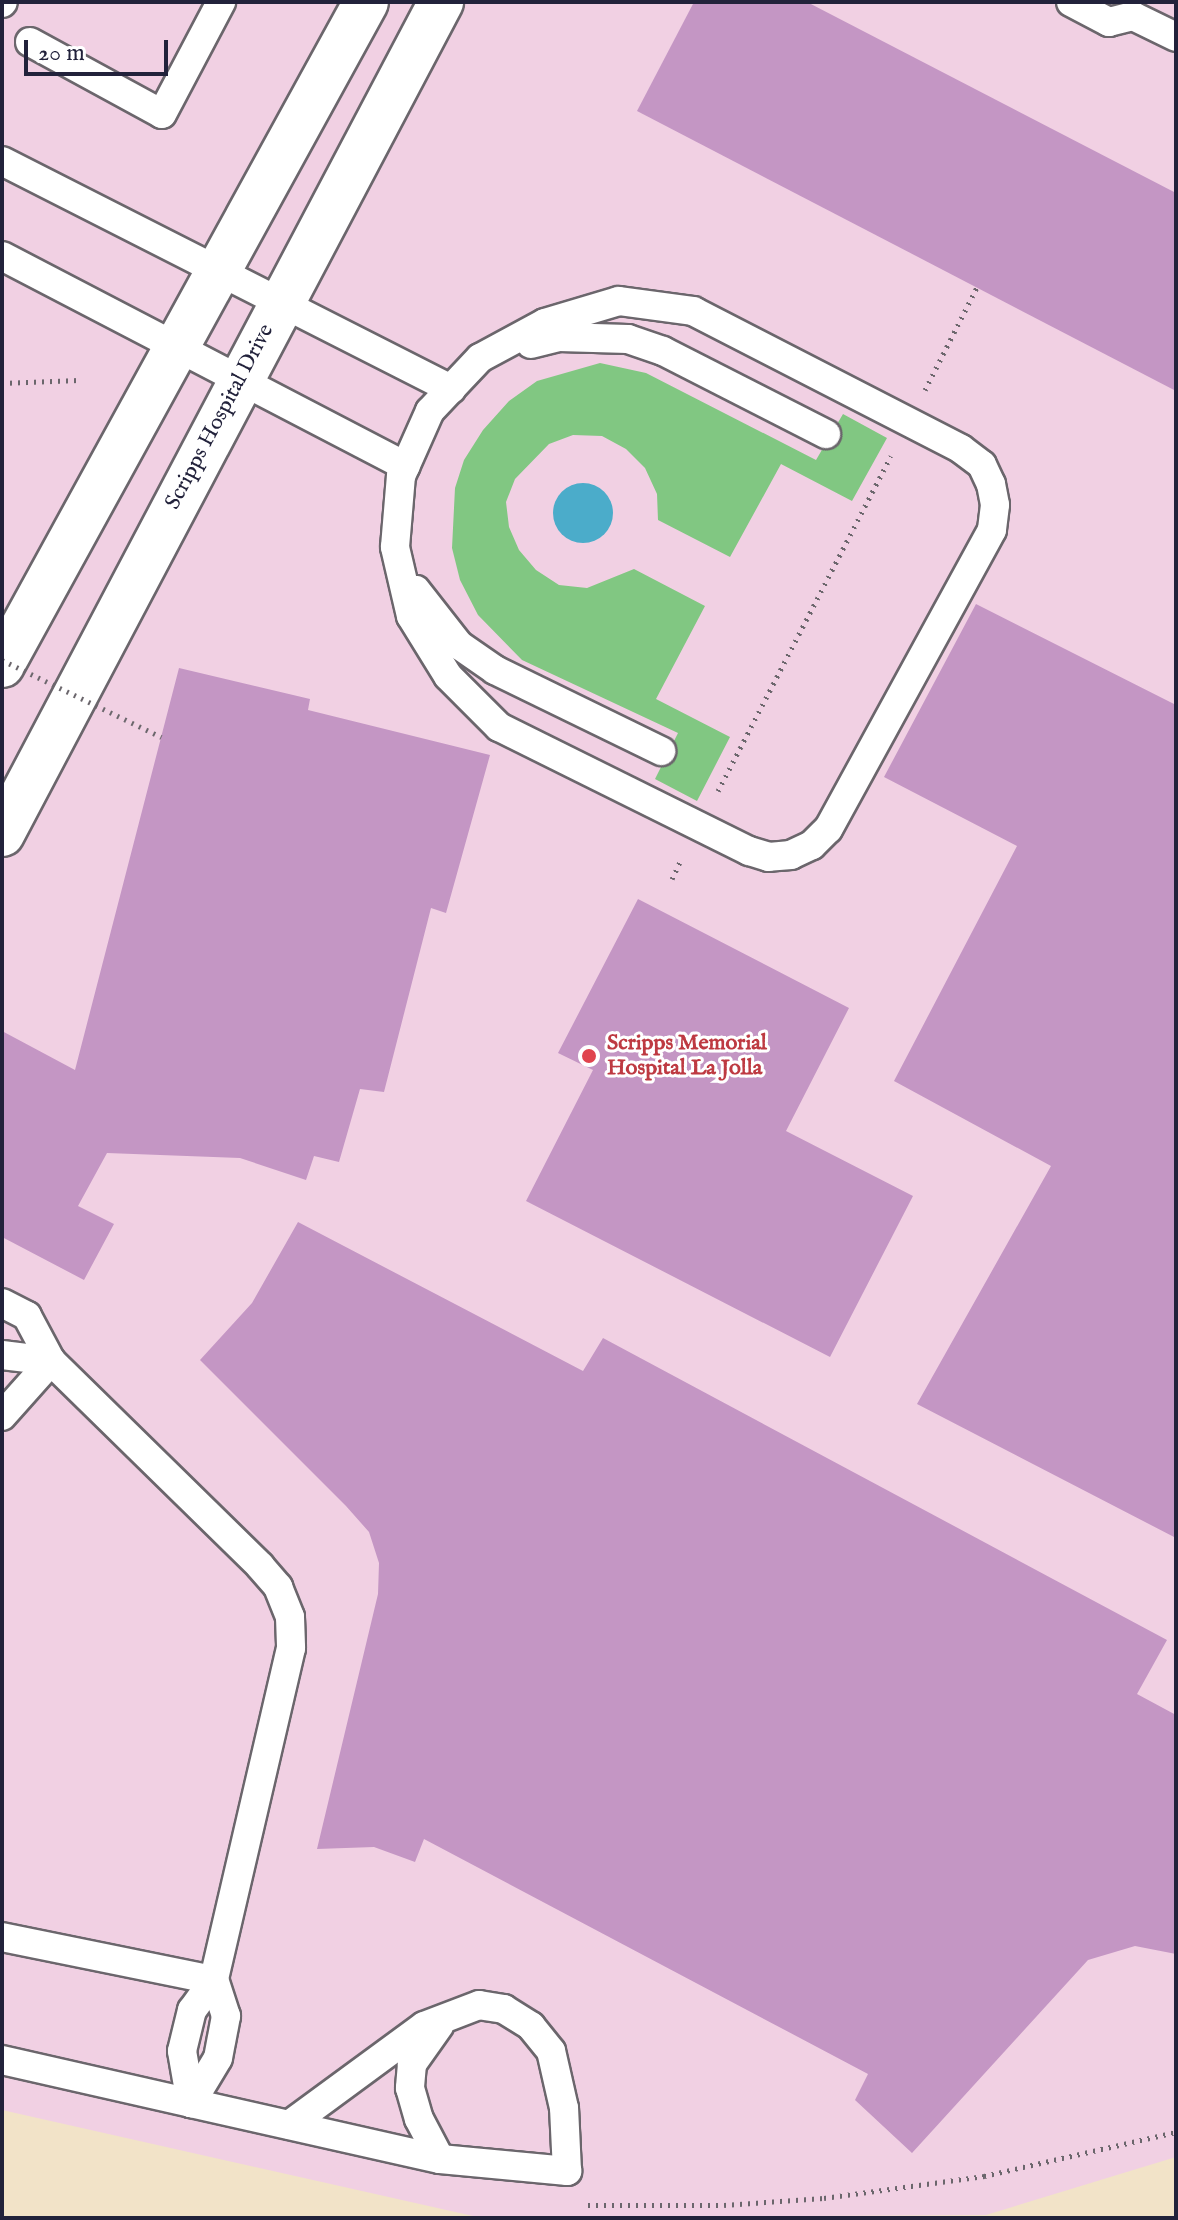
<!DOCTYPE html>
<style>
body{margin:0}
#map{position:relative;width:1178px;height:2220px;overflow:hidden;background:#f2e3c8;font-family:"IM FELL English",serif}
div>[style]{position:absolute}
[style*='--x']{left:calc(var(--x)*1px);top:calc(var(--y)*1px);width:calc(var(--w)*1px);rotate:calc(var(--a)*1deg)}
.built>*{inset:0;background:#f1d0e3}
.green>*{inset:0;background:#81c782}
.water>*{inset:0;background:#4bacca}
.round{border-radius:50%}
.building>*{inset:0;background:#c496c4}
.path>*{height:5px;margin-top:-2.5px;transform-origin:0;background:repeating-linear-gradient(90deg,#6b666c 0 2px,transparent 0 8px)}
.roads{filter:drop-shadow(2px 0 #6b666c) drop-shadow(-2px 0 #6b666c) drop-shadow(0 2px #6b666c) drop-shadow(0 -2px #6b666c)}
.service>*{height:28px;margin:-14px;padding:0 14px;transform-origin:14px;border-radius:14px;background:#fff}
.tertiary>*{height:44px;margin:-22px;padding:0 22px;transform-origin:22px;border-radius:22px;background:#fff}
.path-bridge>*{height:5px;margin-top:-2.5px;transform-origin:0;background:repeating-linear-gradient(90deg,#6b666c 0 2px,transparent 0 8px)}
.dots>*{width:22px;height:22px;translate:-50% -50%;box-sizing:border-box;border:4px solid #fff;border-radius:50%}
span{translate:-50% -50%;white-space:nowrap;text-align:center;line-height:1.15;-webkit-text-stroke:6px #fff;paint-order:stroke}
.street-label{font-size:22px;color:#22223b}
.health-label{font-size:22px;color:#be3a42;font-weight:700}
.left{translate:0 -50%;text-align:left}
.frame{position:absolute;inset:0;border:4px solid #22223b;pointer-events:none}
.scale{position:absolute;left:24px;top:40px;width:144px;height:36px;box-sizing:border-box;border:4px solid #22223b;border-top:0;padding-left:10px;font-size:24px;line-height:28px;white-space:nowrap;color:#22223b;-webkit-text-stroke:6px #fff;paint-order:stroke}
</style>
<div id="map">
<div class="built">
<div style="clip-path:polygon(2px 2px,1176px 2px,1176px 2157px,986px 2215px,482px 2218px,2px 2110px)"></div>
</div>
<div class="green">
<div style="clip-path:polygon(600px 363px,646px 373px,816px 460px,843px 414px,887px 438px,852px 501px,781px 464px,730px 557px,658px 520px,657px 494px,645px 468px,626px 449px,602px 436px,573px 435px,549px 444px,515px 479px,506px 502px,509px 527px,519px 550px,536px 570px,559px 585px,587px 588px,634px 569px,705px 606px,656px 699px,730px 737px,697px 801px,655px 779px,678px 733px,522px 660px,478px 615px,460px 580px,452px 548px,455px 488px,464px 460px,483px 430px,509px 401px,537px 381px)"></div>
</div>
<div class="water">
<div class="round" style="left:553px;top:483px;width:60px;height:60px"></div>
</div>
<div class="building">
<div style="clip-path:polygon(694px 2px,807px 2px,1176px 193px,1176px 391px,637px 111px)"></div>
<div style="clip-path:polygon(976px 604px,1176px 705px,1176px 1538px,917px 1404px,1051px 1166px,894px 1081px,1017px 846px,884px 777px)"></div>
<div style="clip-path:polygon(179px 668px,310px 699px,308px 710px,490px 755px,446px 913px,431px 908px,384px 1092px,360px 1089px,339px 1162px,314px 1156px,306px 1180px,240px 1158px,107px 1153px,78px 1206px,114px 1224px,84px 1280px,2px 1237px,2px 1031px,75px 1070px)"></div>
<div style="clip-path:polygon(638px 899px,849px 1008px,786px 1131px,913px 1196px,830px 1357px,526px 1201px,593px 1070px,558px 1053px)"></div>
<div style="clip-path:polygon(298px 1222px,583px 1371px,603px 1338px,1167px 1640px,1137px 1694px,1176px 1715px,1176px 1954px,1135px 1946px,1088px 1960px,912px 2153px,855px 2100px,868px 2074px,424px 1839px,415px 1862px,374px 1847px,317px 1849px,378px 1594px,379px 1563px,369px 1532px,346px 1506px,200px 1360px,252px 1303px)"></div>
</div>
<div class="path">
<div style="--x:2;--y:383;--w:77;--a:-2.2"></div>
<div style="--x:925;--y:390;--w:115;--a:-63.2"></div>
<div style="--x:718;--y:791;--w:377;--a:-62.7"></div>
<div style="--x:672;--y:879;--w:21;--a:-65"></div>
<div style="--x:588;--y:2205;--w:136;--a:0"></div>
<div style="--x:724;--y:2205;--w:100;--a:-4"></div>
<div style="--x:824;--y:2198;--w:162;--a:-7.8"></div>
<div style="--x:984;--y:2176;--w:197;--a:-12.9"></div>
</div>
<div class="roads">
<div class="service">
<div style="--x:1071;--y:2;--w:43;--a:27.8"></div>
<div style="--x:1109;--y:22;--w:25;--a:-14"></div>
<div style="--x:1133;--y:16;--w:48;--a:26"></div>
<div style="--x:2;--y:3;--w:1;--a:-45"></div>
<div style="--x:30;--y:42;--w:150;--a:28.6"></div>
<div style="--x:162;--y:114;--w:127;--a:-62.2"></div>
<div style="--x:2;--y:161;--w:504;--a:26.92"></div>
<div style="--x:2;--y:256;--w:455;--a:27.5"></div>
<div style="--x:619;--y:301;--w:75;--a:7.7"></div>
<div style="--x:693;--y:311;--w:301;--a:27.2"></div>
<div style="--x:961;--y:449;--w:26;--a:37"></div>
<div style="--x:982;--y:465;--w:21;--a:65"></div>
<div style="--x:991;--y:484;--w:21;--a:79"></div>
<div style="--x:995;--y:505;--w:25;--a:97"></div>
<div style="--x:992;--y:530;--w:341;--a:118.7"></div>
<div style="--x:828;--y:829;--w:23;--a:135"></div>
<div style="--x:812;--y:845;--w:23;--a:155"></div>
<div style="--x:791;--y:855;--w:22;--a:175"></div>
<div style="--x:769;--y:857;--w:21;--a:-163"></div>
<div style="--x:749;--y:851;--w:279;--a:-153.6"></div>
<div style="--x:499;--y:727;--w:72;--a:-135"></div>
<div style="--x:448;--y:676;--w:70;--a:-121.7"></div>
<div style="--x:411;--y:616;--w:71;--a:-103.1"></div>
<div style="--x:395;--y:547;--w:71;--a:-85.2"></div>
<div style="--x:401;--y:476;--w:71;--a:-66"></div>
<div style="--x:430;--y:411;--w:73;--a:-46.7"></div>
<div style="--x:480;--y:358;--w:74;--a:-28.3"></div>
<div style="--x:545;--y:323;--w:77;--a:-16.6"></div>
<div style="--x:531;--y:344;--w:29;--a:-14"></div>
<div style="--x:559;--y:337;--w:69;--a:1.7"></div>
<div style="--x:628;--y:339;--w:37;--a:19"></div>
<div style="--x:663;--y:351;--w:183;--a:27"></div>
<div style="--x:416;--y:590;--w:70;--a:52"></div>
<div style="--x:459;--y:645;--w:44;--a:34.8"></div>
<div style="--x:495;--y:670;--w:185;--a:26"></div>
<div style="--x:2;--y:1303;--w:28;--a:27"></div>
<div style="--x:27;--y:1316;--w:51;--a:61.9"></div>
<div style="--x:2;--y:1355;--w:49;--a:7"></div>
<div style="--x:2;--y:1416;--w:74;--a:-48.3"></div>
<div style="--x:51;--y:1361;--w:293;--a:44.4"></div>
<div style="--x:260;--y:1566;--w:28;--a:49"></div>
<div style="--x:278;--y:1587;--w:32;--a:68"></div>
<div style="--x:290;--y:1617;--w:31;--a:88"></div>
<div style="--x:291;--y:1648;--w:341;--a:103.1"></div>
<div style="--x:214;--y:1980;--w:37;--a:126"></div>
<div style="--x:192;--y:2010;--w:42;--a:103.7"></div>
<div style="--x:182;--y:2051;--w:53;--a:80.2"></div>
<div style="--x:2;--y:1937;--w:216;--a:11.5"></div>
<div style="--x:439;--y:2026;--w:47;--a:125.4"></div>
<div style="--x:412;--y:2064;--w:24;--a:95"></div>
<div style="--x:410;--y:2088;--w:32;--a:74"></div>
<div style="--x:419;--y:2119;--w:45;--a:62.3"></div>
<div style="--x:2;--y:2060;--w:194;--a:12.8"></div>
<div style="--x:191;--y:2103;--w:255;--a:12.7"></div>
<div style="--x:440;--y:2159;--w:128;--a:5.4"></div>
<div style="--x:567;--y:2171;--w:63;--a:-92.7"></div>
<div style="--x:564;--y:2108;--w:58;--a:-102.8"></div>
<div style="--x:551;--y:2051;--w:32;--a:-129"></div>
<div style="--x:531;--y:2026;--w:32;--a:-148"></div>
<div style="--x:504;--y:2009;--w:25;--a:-171"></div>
<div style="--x:479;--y:2005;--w:59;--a:159.1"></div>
<div style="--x:424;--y:2026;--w:167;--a:143.7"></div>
<div style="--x:191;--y:2103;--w:52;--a:-59"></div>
<div style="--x:218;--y:2058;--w:43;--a:-79.2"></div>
<div style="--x:226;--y:2016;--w:38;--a:-108"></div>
</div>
<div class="tertiary">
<div style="--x:2;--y:665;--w:756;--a:-61.23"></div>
<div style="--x:2;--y:834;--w:941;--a:-62.18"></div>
</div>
</div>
<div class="path-bridge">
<div style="--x:2;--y:660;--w:177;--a:25.8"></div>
</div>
<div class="dots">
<div style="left:589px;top:1056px;background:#e0444e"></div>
</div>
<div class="street-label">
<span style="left:220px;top:417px;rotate:-62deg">Scripps Hospital Drive</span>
</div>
<div class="health-label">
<span class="left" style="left:607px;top:1056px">Scripps Memorial<br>Hospital La Jolla</span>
</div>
<div class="frame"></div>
<div class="scale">20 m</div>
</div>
